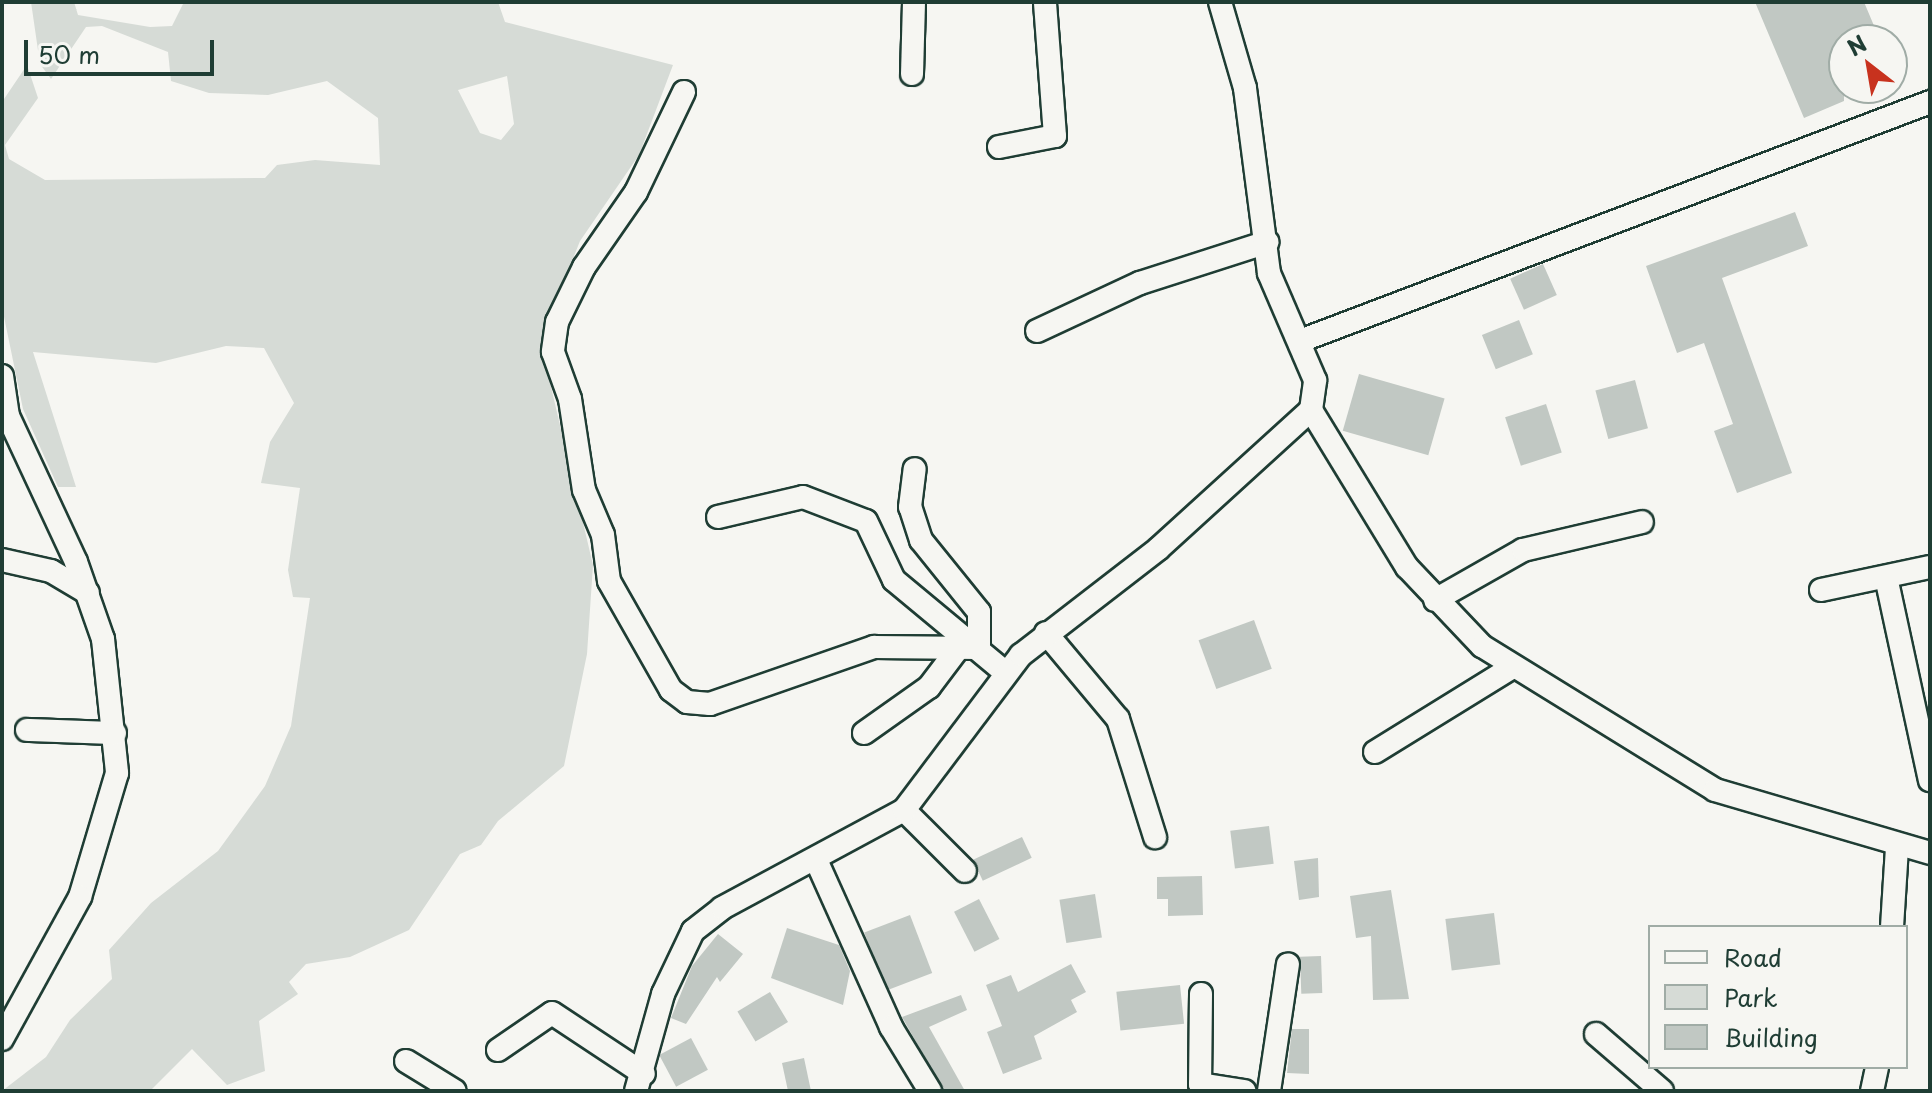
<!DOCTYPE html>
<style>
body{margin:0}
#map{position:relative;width:1932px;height:1093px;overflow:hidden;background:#f6f6f2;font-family:"Playpen Sans",sans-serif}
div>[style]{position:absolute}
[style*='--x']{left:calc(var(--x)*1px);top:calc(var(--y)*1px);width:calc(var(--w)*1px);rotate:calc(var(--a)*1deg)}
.green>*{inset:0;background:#d6dbd6}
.building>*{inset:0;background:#c1c8c3;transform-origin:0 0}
.roads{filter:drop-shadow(2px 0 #1f3d34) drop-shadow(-2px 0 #1f3d34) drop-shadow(0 2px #1f3d34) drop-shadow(0 -2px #1f3d34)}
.street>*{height:22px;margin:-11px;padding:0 11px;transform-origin:11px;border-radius:11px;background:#f6f6f2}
span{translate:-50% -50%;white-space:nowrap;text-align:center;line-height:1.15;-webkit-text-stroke:6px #f6f6f2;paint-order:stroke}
.frame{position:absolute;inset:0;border:4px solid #1f3d34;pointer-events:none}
.legend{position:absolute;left:1648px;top:925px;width:260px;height:144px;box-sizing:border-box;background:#f6f6f2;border:2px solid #a0aca6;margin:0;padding:10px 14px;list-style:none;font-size:24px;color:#1f3d34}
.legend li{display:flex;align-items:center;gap:16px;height:40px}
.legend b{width:40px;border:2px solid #a0aca6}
.north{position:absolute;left:1828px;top:24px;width:80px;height:80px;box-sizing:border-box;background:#f6f6f2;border:2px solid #a0aca6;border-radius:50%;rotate:329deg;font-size:22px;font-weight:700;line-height:32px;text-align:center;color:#1f3d34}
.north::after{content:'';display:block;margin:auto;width:28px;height:36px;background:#c8321e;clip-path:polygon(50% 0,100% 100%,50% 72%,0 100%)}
.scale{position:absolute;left:24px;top:40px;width:190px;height:36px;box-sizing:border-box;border:4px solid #1f3d34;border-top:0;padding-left:10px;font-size:24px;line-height:28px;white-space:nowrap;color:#1f3d34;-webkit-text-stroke:6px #f6f6f2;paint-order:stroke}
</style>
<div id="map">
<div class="green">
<div style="clip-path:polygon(evenodd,31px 2px,74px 2px,78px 15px,150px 27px,172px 26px,184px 2px,498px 2px,505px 22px,673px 65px,639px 155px,580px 241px,545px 329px,543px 353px,593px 565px,587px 654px,564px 766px,498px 821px,481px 845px,460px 854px,409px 930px,350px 957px,306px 964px,289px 982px,298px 994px,259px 1021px,265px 1071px,227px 1085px,192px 1049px,150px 1091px,2px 1091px,46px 1057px,70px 1020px,112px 979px,109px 950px,151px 903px,218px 851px,265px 786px,291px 726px,310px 598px,293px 597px,288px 570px,300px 488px,261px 483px,270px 442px,294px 403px,264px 348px,226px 346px,156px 363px,33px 352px,76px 487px,58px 487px,23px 409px,2px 307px,2px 102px,27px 65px,38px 98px,5px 145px,9px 159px,45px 180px,265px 178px,277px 165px,315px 160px,380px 165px,378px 118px,327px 81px,268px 95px,209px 93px,171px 81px,168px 52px,102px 26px,86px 27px,51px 79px,40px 64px,31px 2px,507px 76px,514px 124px,501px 140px,480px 133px,458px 90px,507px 76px)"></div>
</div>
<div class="building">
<div style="clip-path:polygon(1755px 2px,1864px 2px,1880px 40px,1844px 40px,1844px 101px,1804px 118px)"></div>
<div style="clip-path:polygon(1795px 212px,1808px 246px,1722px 278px,1792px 473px,1737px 493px,1714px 431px,1733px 424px,1704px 343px,1677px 353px,1646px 266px)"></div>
<div style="left:1543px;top:264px;width:34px;height:36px;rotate:66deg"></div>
<div style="left:1519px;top:320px;width:37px;height:40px;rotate:68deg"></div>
<div style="left:1359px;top:374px;width:89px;height:59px;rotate:16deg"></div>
<div style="left:1635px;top:380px;width:50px;height:41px;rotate:75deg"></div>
<div style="left:1546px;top:404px;width:51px;height:43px;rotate:72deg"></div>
<div style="left:1254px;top:620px;width:52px;height:59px;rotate:70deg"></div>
<div style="left:1269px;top:826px;width:38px;height:39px;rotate:83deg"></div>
<div style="left:1022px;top:837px;width:23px;height:54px;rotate:65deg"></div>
<div style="clip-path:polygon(1318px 858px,1319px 897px,1299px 900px,1294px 861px)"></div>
<div style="clip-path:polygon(1202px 876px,1203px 915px,1168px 916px,1168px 899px,1157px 899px,1157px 877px)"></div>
<div style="clip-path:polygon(1391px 890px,1409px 999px,1373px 1000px,1371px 936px,1356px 938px,1350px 896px)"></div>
<div style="left:1095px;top:894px;width:44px;height:36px;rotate:81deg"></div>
<div style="left:979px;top:899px;width:45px;height:28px;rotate:63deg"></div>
<div style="left:1494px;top:913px;width:52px;height:49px;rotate:83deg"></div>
<div style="left:910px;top:915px;width:62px;height:49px;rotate:69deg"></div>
<div style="clip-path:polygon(787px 928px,839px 945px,850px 971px,843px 1005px,771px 978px)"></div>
<div style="clip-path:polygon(718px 934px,743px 954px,720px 982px,717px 977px,686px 1024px,671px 1018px,692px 966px)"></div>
<div style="left:1321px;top:956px;width:37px;height:21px;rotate:88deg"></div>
<div style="clip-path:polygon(1071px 964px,1086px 992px,1071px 1000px,1077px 1012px,1034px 1036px,1042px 1059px,1003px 1074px,987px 1032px,1002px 1026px,986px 985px,1011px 975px,1018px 992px)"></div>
<div style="left:1180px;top:985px;width:39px;height:64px;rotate:84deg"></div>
<div style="left:770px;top:992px;width:35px;height:38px;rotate:59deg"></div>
<div style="clip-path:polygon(961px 995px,967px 1010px,929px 1027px,965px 1091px,944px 1091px,902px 1017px)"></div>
<div style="clip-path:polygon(1292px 1029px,1309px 1029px,1309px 1074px,1287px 1073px)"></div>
<div style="left:691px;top:1038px;width:36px;height:36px;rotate:62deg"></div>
<div style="clip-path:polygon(804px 1058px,811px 1091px,788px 1091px,782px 1063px)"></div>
</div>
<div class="roads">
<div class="street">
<div style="--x:912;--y:74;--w:72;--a:-88.4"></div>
<div style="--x:684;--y:92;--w:111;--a:115.6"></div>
<div style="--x:636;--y:192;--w:91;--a:124.7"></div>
<div style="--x:584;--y:267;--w:61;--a:116.1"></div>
<div style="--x:557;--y:322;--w:30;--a:98"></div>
<div style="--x:553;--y:352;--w:50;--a:70.1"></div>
<div style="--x:570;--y:399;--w:92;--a:81.3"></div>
<div style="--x:584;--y:490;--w:49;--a:67.1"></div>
<div style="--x:603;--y:535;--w:46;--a:82.6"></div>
<div style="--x:609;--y:581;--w:125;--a:60.4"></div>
<div style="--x:671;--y:690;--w:20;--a:37"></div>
<div style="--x:687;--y:702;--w:23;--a:5"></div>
<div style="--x:710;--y:704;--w:174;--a:-19.2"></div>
<div style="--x:874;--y:647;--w:105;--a:0.5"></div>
<div style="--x:979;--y:648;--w:36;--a:-90"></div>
<div style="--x:979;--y:612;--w:92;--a:-128.9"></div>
<div style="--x:921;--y:540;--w:35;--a:-108"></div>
<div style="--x:910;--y:507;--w:38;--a:-83"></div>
<div style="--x:999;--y:147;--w:57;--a:-11.1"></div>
<div style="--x:1055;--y:136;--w:134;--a:-94.3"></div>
<div style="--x:1037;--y:331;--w:114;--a:-25"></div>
<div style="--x:1140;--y:283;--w:134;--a:-17.8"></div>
<div style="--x:1300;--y:341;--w:674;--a:-20.77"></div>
<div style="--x:2;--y:376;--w:40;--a:81.5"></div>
<div style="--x:8;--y:416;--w:161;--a:65"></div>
<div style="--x:76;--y:562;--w:82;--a:70.7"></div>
<div style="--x:103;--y:639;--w:135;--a:84"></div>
<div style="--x:117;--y:773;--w:129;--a:106.6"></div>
<div style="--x:80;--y:897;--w:162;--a:118.8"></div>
<div style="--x:1311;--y:410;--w:184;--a:58.6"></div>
<div style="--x:1407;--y:567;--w:109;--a:46.5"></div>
<div style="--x:1482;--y:646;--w:274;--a:31.7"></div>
<div style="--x:1715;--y:790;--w:224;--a:16.3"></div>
<div style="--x:718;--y:517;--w:87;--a:-13.2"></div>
<div style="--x:803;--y:497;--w:67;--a:20.9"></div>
<div style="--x:866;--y:521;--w:65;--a:64.6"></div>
<div style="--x:894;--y:580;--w:144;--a:39.7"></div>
<div style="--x:2;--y:560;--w:50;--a:12.7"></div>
<div style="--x:51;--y:571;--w:43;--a:30.7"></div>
<div style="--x:1886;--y:577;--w:208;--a:77.8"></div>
<div style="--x:1821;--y:590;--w:111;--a:-11.9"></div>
<div style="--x:1435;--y:600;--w:101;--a:-29.6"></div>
<div style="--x:1523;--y:550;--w:122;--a:-13.2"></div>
<div style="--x:1046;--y:633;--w:112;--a:50.1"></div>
<div style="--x:1118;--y:719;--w:124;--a:72.6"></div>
<div style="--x:27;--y:730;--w:88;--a:2"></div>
<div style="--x:864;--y:733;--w:80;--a:-35.3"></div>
<div style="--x:929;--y:687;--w:51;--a:-52.9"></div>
<div style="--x:1375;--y:752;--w:163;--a:-31.7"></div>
<div style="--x:904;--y:810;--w:86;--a:45"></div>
<div style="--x:817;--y:862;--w:181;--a:65.8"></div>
<div style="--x:891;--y:1027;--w:75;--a:58.6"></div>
<div style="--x:1892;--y:927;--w:80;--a:-86.4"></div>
<div style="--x:1201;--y:994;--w:90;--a:90.6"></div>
<div style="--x:1200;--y:1084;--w:45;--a:9"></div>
<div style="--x:1596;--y:1034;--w:87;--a:40.8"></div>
<div style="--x:498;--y:1050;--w:65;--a:-34.4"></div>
<div style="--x:552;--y:1013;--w:110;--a:33.5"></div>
<div style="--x:406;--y:1061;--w:57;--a:31.5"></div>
<div style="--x:636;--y:1091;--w:101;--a:-74.4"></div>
<div style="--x:663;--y:994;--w:70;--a:-64.5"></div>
<div style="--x:693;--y:931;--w:37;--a:-38"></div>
<div style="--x:722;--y:908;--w:207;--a:-28.3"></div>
<div style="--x:904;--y:810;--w:194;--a:-53"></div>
<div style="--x:1021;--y:655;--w:173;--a:-37.7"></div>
<div style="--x:1158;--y:549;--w:207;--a:-42.3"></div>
<div style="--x:1311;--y:410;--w:30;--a:-82"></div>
<div style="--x:1315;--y:380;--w:116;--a:-113.3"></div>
<div style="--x:1269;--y:273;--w:187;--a:-97.4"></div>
<div style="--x:1245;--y:88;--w:90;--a:-106.2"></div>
<div style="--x:1269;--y:1091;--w:128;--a:-81.5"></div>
<div style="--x:1872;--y:1091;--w:25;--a:-78"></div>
</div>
</div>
<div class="frame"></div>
<ul class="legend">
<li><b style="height:10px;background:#f6f6f2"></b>Road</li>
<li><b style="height:22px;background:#d6dbd6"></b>Park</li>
<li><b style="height:22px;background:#c1c8c3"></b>Building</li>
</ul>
<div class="north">N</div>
<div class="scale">50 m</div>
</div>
